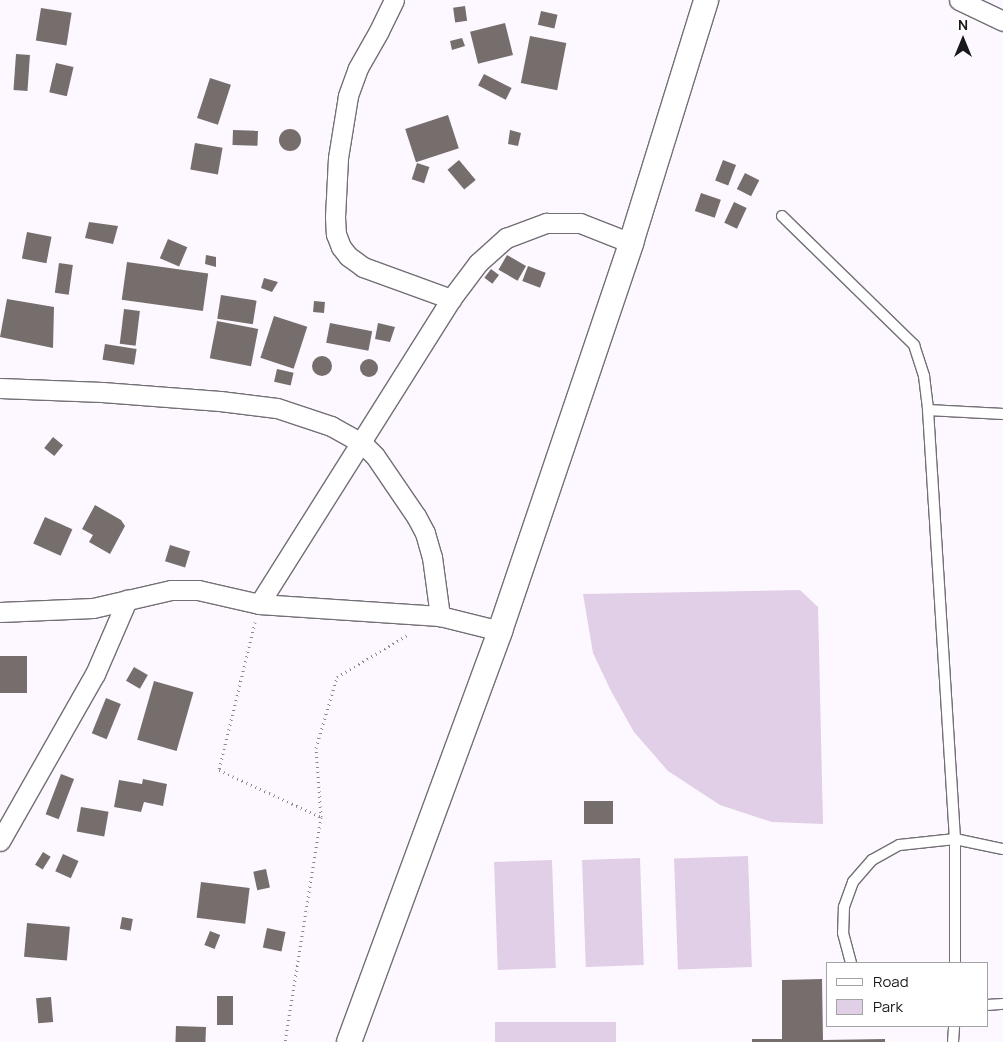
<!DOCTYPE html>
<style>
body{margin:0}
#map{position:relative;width:1003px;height:1042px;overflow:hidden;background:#fdf8ff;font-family:Manrope,sans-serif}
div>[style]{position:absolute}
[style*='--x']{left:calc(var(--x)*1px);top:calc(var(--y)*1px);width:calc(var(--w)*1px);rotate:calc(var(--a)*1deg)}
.green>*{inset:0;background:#e0cfe6;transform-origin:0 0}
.building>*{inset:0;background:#766e6d;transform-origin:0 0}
.round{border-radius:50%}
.path>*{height:3px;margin-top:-1.5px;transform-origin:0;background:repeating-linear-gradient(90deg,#8c898d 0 1px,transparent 0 5px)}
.roads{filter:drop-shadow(1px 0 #736f75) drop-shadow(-1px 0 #736f75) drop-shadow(0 1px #736f75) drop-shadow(0 -1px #736f75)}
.service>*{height:10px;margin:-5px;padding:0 5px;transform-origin:5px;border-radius:5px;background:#fff}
.minor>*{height:19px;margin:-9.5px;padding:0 9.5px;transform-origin:9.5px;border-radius:9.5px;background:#fff}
.tertiary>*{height:24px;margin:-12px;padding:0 12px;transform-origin:12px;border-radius:12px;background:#fff}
span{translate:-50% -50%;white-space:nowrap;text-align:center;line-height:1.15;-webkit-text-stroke:4px #fff;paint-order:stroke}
.legend{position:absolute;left:826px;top:962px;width:162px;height:65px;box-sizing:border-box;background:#fff;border:1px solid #a3a3a3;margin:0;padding:6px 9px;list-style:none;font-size:15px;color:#19181a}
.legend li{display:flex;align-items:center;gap:10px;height:25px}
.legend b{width:25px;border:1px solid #a3a3a3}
.north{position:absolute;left:938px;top:15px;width:50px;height:50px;-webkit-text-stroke:4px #fff;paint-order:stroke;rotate:0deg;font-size:14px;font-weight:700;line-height:20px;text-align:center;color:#19181a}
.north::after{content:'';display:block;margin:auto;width:18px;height:22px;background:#19181a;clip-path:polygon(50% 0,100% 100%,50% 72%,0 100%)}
</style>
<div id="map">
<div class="green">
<div style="clip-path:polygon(800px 590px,818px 607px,823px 824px,772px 822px,720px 805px,668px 771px,634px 732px,611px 691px,593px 653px,583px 594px)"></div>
<div style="left:748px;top:856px;width:111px;height:74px;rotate:88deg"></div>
<div style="left:640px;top:858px;width:107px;height:58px;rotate:88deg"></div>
<div style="left:552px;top:860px;width:108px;height:58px;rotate:88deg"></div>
<div style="left:616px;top:1022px;width:20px;height:121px;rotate:90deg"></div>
</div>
<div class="building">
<div style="left:465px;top:6px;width:15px;height:12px;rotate:82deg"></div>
<div style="left:41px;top:8px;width:31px;height:33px;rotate:9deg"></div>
<div style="left:541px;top:11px;width:17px;height:14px;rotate:13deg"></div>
<div style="left:505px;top:23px;width:33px;height:36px;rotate:76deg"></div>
<div style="left:530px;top:36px;width:37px;height:48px;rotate:11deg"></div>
<div style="clip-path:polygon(462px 38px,465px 46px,452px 50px,450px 41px)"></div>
<div style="left:16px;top:54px;width:14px;height:36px;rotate:4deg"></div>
<div style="left:56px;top:63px;width:18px;height:30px;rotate:13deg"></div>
<div style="left:484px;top:74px;width:31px;height:13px;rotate:27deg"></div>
<div style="left:210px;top:78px;width:22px;height:42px;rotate:18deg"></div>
<div style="left:448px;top:115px;width:35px;height:45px;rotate:72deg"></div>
<div class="round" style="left:279px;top:129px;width:22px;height:22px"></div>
<div style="left:233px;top:130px;width:25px;height:15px;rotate:2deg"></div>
<div style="clip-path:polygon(510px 130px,521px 133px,518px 146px,508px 144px)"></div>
<div style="left:195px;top:143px;width:28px;height:27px;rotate:10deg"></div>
<div style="left:459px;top:160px;width:26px;height:15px;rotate:50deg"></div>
<div style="left:723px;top:160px;width:14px;height:22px;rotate:21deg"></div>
<div style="left:417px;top:163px;width:13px;height:17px;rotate:18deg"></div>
<div style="left:745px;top:173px;width:16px;height:18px;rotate:27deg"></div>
<div style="left:701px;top:193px;width:21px;height:19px;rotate:19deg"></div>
<div style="left:734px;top:202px;width:14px;height:23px;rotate:25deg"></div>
<div style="clip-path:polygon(89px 222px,118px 226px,113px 244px,85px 238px)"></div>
<div style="left:27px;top:232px;width:25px;height:27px;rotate:11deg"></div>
<div style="left:168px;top:239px;width:21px;height:21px;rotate:23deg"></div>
<div style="clip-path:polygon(206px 255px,216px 257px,216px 267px,205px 264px)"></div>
<div style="left:507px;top:255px;width:22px;height:17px;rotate:30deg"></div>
<div style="left:127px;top:262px;width:82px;height:38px;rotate:8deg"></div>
<div style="left:59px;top:263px;width:14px;height:30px;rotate:8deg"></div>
<div style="left:528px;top:266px;width:19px;height:16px;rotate:21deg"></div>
<div style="left:491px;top:269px;width:10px;height:11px;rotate:37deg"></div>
<div style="clip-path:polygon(264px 278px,278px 282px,272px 292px,261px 288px)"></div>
<div style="left:221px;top:295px;width:36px;height:24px;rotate:9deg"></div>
<div style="clip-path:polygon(7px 299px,54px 307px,53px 348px,0 337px)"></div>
<div style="left:314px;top:301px;width:11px;height:11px;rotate:5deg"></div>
<div style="left:124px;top:309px;width:16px;height:35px;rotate:7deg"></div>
<div style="left:274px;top:316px;width:35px;height:44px;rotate:18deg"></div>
<div style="left:217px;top:321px;width:42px;height:38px;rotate:11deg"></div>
<div style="left:330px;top:323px;width:43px;height:20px;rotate:11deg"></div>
<div style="clip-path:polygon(378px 323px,395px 327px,390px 342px,375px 339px)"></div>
<div style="left:105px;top:344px;width:32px;height:16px;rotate:9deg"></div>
<div class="round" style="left:312px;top:356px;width:20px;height:20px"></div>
<div class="round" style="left:360px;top:359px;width:18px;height:18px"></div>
<div style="left:277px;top:369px;width:17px;height:13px;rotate:13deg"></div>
<div style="left:53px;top:437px;width:13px;height:14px;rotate:39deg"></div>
<div style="clip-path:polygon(95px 505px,121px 520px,125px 526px,110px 554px,89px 542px,93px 535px,82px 529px)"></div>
<div style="left:45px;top:517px;width:30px;height:29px;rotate:24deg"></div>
<div style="left:170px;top:545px;width:21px;height:17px;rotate:17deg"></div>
<div style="left:0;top:656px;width:27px;height:37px"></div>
<div style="left:134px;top:667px;width:16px;height:16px;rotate:30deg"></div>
<div style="left:154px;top:681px;width:41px;height:61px;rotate:16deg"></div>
<div style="left:106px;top:698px;width:16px;height:38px;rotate:22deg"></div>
<div style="left:61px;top:774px;width:14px;height:43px;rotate:21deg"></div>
<div style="clip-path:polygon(143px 779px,167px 784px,163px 806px,144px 802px,141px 812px,114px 807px,119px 780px,142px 784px)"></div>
<div style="left:613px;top:801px;width:23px;height:29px;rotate:90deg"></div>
<div style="left:81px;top:807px;width:28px;height:25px;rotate:10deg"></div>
<div style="left:43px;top:852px;width:9px;height:15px;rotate:32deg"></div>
<div style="left:63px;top:854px;width:17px;height:19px;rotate:24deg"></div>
<div style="left:266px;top:869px;width:19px;height:13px;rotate:78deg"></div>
<div style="left:201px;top:882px;width:49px;height:36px;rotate:7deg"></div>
<div style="left:122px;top:917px;width:11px;height:12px;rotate:10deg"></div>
<div style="left:27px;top:923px;width:43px;height:34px;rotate:5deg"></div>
<div style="left:267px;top:928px;width:19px;height:20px;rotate:12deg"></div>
<div style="left:210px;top:931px;width:11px;height:15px;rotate:22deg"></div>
<div style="clip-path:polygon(822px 979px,823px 1040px,885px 1039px,885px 1042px,752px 1042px,752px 1039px,782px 1039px,782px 980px)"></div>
<div style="left:217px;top:996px;width:16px;height:29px"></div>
<div style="left:51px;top:997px;width:25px;height:15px;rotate:85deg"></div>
<div style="left:176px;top:1026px;width:30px;height:16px;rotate:2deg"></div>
</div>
<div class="path">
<div style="--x:255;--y:622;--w:152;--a:103.7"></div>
<div style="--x:219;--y:770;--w:112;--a:24.7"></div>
<div style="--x:321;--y:817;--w:228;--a:99.1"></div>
<div style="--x:321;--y:817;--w:69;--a:-94.1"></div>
<div style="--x:316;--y:748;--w:74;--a:-73.5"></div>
<div style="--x:337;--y:677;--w:84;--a:-30.8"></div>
</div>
<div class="roads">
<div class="service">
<div style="--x:782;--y:216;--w:185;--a:44.3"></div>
<div style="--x:914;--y:345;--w:33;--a:72"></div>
<div style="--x:924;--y:376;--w:34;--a:83"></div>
<div style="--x:928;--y:410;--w:430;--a:86.4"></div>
<div style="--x:955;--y:839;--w:56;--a:173.9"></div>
<div style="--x:899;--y:845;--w:31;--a:151"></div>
<div style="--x:872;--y:860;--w:29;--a:131"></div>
<div style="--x:853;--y:882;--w:27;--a:110"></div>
<div style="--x:844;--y:907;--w:26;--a:92"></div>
<div style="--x:843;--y:933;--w:31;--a:75"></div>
<div style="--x:928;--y:410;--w:75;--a:3.1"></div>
<div style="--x:955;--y:963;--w:124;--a:-90"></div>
<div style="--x:955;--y:839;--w:49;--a:11.8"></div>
<div style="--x:987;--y:1005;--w:16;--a:-4"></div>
<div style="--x:953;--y:1042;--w:16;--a:-86"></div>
</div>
<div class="minor">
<div style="--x:394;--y:0;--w:34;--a:116"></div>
<div style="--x:379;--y:31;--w:43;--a:119.6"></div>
<div style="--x:358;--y:68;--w:30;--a:110"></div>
<div style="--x:348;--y:96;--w:63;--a:99.2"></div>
<div style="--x:338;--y:158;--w:59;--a:92.9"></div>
<div style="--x:335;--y:217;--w:17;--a:87"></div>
<div style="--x:336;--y:234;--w:14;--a:69"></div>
<div style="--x:341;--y:247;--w:11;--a:52"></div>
<div style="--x:348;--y:256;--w:19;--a:36"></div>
<div style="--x:363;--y:267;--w:94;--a:20"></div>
<div style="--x:959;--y:0;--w:49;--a:25.5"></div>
<div style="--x:0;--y:388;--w:102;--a:2.2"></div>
<div style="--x:102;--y:392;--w:118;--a:4.4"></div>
<div style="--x:220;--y:401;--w:57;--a:7"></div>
<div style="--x:277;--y:408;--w:57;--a:18.4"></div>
<div style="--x:331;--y:426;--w:35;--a:29"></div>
<div style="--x:362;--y:443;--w:18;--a:45"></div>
<div style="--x:375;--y:456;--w:73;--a:55.7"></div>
<div style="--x:416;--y:516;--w:19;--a:62"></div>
<div style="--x:425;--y:533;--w:25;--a:74"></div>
<div style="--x:432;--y:557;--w:60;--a:82.3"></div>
<div style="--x:259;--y:604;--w:360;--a:-57.8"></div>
<div style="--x:451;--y:299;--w:45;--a:-53.1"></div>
<div style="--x:478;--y:263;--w:38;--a:-42"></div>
<div style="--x:506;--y:238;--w:43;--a:-20.6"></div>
<div style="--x:546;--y:223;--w:34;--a:0"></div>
<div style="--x:580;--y:223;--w:55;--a:21.4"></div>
<div style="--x:0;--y:612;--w:93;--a:-2.5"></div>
<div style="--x:93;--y:608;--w:80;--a:-13"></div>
<div style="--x:171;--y:590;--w:27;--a:0"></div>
<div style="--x:198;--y:590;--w:63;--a:12.9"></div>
<div style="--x:259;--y:604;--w:181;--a:3.8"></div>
<div style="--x:440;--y:616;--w:62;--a:14"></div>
<div style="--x:0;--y:841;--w:192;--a:-60.4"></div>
<div style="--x:95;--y:674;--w:81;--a:-66.6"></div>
</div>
<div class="tertiary">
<div style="--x:349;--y:1042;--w:438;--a:-69.8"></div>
<div style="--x:500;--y:631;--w:410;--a:-71.3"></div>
<div style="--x:631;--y:243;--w:254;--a:-72.8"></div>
</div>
</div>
<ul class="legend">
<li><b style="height:6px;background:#fff"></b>Road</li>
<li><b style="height:14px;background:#e0cfe6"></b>Park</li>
</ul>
<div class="north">N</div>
</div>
